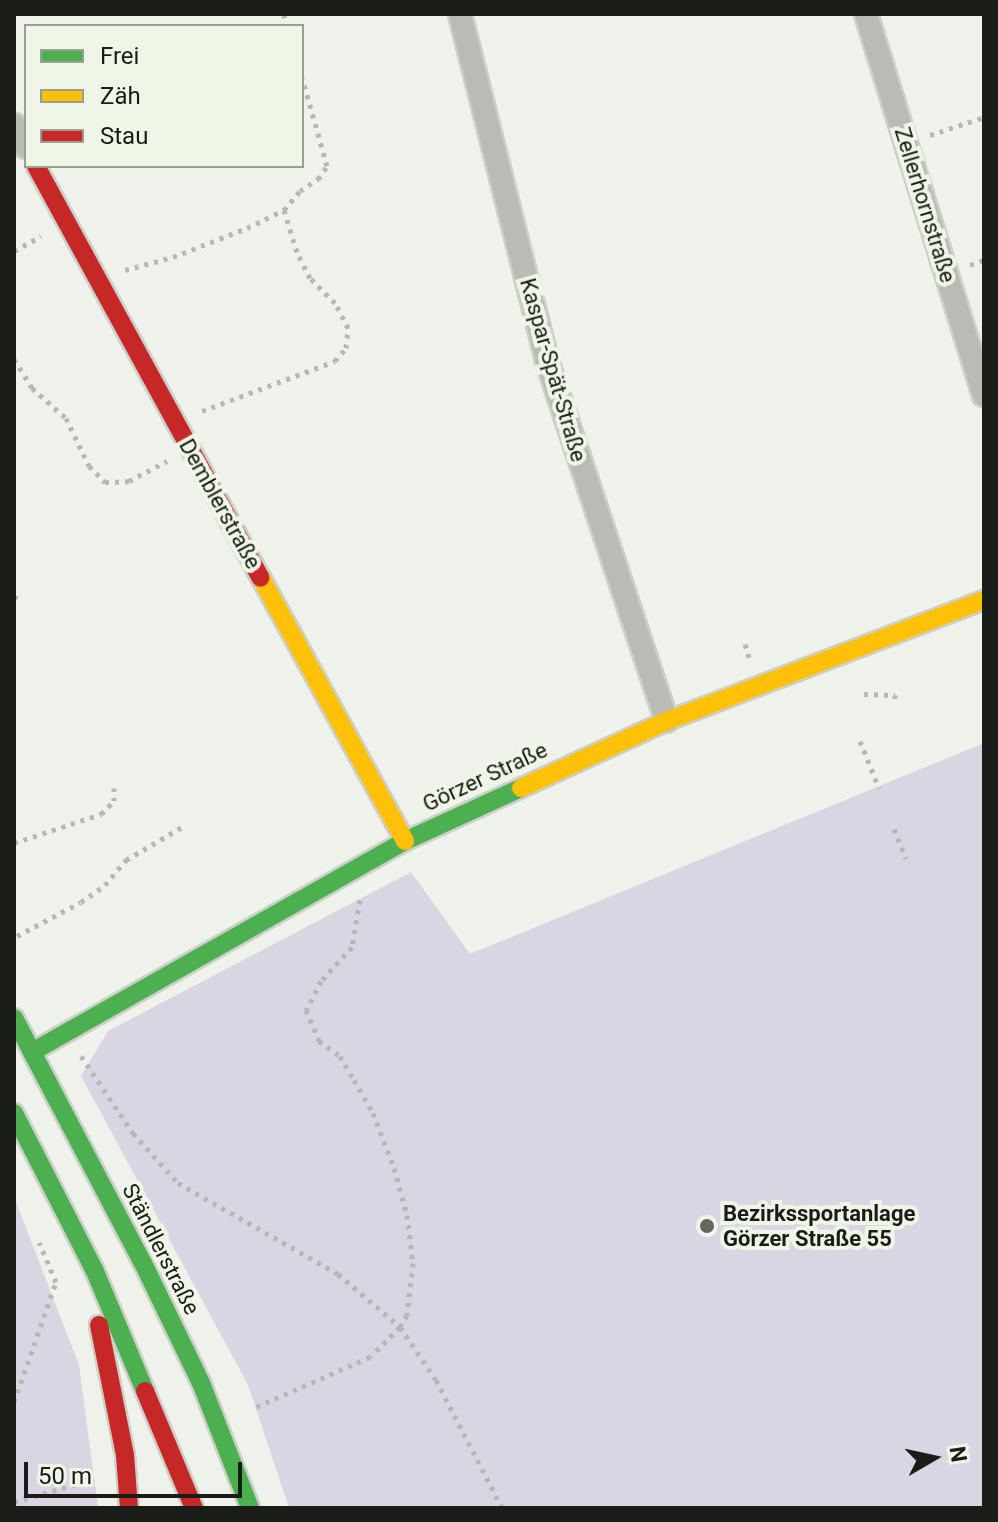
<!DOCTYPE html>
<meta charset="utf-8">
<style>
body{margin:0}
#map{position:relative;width:998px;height:1522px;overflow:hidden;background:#eff2ea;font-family:Roboto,sans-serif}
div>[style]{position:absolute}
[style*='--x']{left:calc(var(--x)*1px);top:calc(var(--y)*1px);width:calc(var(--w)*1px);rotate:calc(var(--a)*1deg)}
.green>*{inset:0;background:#dad5e2}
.path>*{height:5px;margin-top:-2.5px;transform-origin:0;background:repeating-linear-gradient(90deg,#b6b9b3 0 4px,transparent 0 10px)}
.roads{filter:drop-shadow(2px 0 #cdcfc9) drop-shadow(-2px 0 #cdcfc9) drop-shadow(0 2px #cdcfc9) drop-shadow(0 -2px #cdcfc9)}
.street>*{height:22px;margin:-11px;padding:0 11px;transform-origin:11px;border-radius:11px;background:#b9bcb5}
.fast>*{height:18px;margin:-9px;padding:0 9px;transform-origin:9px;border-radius:9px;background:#4caf50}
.slow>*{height:18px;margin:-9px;padding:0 9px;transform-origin:9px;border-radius:9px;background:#ffc107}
.jam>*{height:18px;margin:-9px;padding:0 9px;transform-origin:9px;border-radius:9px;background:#c62828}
.dots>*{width:22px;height:22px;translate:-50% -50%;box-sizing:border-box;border:4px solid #eff6e7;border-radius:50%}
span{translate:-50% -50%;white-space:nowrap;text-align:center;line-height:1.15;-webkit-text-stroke:8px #eff6e7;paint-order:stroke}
.street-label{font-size:22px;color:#1a1c17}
.poi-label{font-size:22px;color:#1a1c17;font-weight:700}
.left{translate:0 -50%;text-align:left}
.frame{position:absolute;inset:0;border:16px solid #1a1c17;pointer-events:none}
.legend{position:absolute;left:24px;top:24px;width:280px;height:144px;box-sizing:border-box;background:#eff6e7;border:2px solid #9a9f94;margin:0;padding:10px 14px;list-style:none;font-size:24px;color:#1a1c17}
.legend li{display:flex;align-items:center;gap:16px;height:40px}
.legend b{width:40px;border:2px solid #9a9f94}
.north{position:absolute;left:894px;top:1418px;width:80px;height:80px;-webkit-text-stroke:6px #eff6e7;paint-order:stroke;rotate:81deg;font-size:22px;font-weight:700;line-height:32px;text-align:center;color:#1a1c17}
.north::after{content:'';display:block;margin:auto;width:28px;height:36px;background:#1a1c17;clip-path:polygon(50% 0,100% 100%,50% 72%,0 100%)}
.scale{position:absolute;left:24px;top:1462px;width:218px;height:36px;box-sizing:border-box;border:4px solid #1a1c17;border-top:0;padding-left:10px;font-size:24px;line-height:28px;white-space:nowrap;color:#1a1c17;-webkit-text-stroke:6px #eff6e7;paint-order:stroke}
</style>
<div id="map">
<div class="green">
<div style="clip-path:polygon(984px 743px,984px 1508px,289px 1508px,248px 1385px,81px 1076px,108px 1031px,411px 872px,470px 954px)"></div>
<div style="clip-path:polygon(16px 1202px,79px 1365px,98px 1508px,14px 1508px)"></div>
</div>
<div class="path">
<div style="--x:284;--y:14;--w:12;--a:81"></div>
<div style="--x:930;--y:135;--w:57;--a:-18.4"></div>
<div style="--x:14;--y:251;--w:31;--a:-29"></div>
<div style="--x:970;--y:265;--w:15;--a:-20"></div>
<div style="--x:125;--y:270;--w:50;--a:-15.2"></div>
<div style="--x:173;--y:257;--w:79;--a:-21.4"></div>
<div style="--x:247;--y:228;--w:41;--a:-25.9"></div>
<div style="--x:284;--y:210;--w:25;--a:-50"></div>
<div style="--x:300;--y:191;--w:22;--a:-34"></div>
<div style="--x:318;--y:179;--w:16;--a:-55"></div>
<div style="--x:327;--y:166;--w:92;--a:-105.7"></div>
<div style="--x:14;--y:359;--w:34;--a:58"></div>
<div style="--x:32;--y:388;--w:45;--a:41.4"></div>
<div style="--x:66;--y:418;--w:53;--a:64.4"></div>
<div style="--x:89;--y:466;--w:23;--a:45"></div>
<div style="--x:105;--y:482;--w:24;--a:-2"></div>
<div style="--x:129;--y:481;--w:43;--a:-27.8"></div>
<div style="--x:202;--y:411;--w:142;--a:-20.6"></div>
<div style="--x:335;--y:361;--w:17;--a:-50"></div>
<div style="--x:346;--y:348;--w:20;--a:-84"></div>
<div style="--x:348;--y:328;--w:28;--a:-117"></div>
<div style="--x:335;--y:303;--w:35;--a:-135"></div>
<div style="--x:310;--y:278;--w:29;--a:-117"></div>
<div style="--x:297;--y:252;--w:44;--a:-107.2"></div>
<div style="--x:14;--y:596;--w:8;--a:45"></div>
<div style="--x:745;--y:644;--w:17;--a:73"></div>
<div style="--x:864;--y:694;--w:31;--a:2"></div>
<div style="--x:895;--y:695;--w:4;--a:90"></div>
<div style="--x:860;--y:741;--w:51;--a:68"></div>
<div style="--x:894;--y:829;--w:32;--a:68"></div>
<div style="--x:14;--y:843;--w:92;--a:-18.4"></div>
<div style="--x:101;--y:814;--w:18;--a:-45"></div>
<div style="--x:114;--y:801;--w:13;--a:-90"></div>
<div style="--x:360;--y:900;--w:48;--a:99.7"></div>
<div style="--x:352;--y:947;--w:46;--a:132.4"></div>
<div style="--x:321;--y:981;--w:33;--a:117"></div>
<div style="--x:306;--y:1010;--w:34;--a:67"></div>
<div style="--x:319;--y:1041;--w:26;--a:36"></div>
<div style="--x:340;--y:1056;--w:28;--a:60"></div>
<div style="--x:354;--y:1080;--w:38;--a:60"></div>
<div style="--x:373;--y:1113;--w:59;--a:69.1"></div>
<div style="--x:394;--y:1168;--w:49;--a:74.5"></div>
<div style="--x:407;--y:1215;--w:48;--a:82.9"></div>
<div style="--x:413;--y:1263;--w:52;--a:96.6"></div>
<div style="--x:407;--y:1315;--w:14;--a:120"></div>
<div style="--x:400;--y:1327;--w:64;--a:55.8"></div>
<div style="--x:436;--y:1380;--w:144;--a:62.7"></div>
<div style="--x:17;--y:936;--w:72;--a:-28"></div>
<div style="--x:81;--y:902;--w:29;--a:-35"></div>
<div style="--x:105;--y:885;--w:33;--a:-50"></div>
<div style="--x:126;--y:860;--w:65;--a:-30.5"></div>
<div style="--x:81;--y:1056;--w:93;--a:56"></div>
<div style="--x:133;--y:1133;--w:67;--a:48"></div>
<div style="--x:178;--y:1183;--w:184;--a:29.6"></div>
<div style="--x:338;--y:1274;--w:82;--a:40.5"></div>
<div style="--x:400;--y:1327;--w:42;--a:135"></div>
<div style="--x:370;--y:1357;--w:127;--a:156.3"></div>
<div style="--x:14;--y:1402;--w:127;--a:-70.7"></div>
<div style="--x:56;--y:1282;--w:43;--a:-113"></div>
<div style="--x:14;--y:1502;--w:83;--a:-16"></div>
</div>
<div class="roads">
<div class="street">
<div style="--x:460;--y:14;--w:358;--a:75.9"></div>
<div style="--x:547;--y:361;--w:379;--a:71.6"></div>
<div style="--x:866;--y:14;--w:399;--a:72.8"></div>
<div style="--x:14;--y:125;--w:25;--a:61"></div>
</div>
<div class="fast">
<div style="--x:14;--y:1018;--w:38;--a:62"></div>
<div style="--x:32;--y:1052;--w:429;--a:-29.5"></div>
<div style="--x:405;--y:841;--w:128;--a:-24.6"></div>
<div style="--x:32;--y:1052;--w:238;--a:62.3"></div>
<div style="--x:143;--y:1263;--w:133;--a:64.2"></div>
<div style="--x:201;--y:1383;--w:134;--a:68.6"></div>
<div style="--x:14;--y:1113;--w:175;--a:62.9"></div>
<div style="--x:94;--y:1269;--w:132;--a:67.3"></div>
</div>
<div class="slow">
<div style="--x:261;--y:578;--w:300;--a:61.3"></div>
<div style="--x:521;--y:788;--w:161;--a:-24.7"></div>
<div style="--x:667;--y:721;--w:339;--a:-20.9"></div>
</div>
<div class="jam">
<div style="--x:36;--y:166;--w:469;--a:61.4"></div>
<div style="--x:99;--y:1325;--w:133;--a:78.7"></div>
<div style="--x:125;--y:1455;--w:53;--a:85.7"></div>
<div style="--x:145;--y:1391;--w:127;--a:67.3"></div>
</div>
</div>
<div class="dots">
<div style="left:707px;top:1226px;background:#656761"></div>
</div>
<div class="street-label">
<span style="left:925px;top:205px;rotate:73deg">Zellerhornstraße</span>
<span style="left:553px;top:370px;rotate:74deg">Kaspar-Spät-Straße</span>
<span style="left:220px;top:504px;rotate:61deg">Demblerstraße</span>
<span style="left:485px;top:777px;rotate:-25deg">Görzer Straße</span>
<span style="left:161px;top:1249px;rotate:63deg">Ständlerstraße</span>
</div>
<div class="poi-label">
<span class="left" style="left:723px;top:1226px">Bezirkssportanlage<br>Görzer Straße 55</span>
</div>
<div class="frame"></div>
<ul class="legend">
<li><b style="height:10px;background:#4caf50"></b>Frei</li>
<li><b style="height:10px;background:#ffc107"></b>Zäh</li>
<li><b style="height:10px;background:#c62828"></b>Stau</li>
</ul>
<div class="north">N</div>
<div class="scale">50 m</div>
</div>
